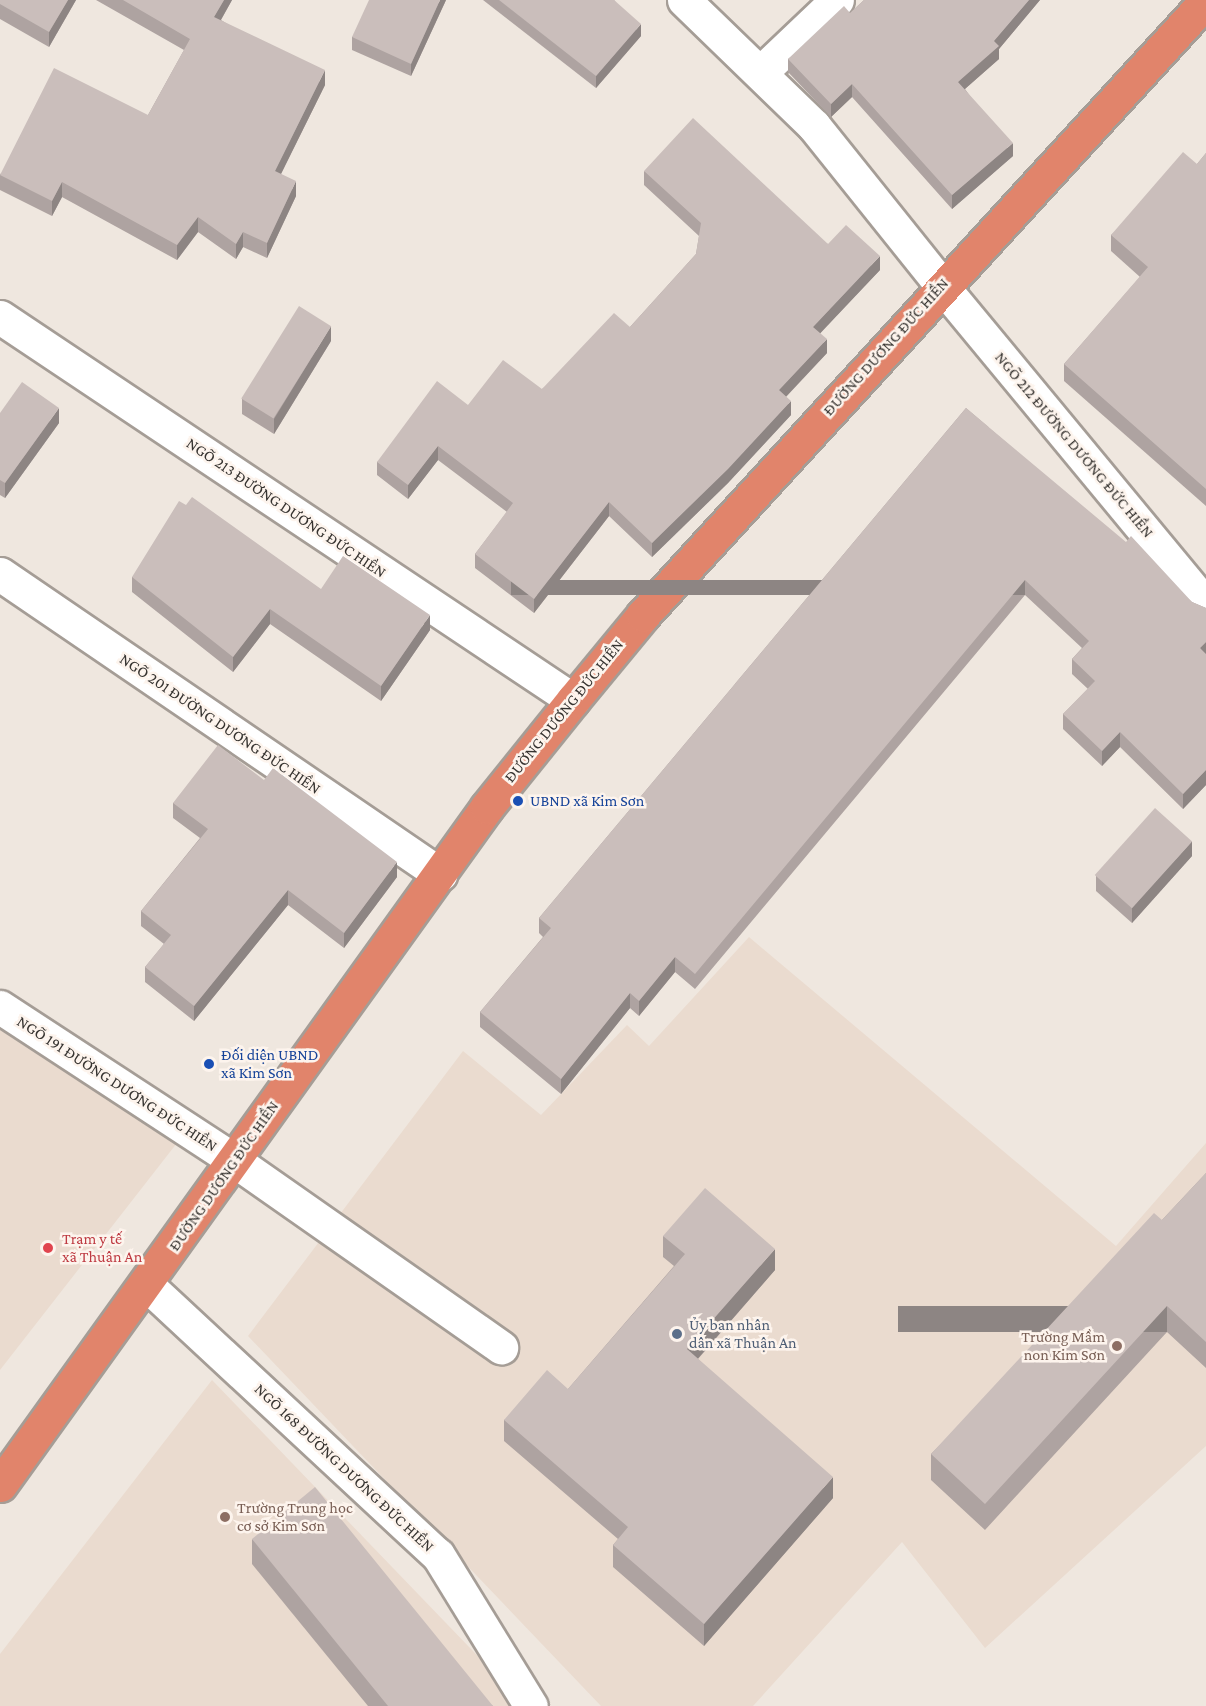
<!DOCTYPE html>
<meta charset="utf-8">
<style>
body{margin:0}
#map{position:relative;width:1206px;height:1706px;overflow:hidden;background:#efe7df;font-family:"Crimson Pro",serif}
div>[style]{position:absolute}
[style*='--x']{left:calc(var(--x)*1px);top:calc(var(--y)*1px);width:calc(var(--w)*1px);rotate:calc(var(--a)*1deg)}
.built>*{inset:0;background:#eadbcf}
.roads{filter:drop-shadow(2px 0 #a59d96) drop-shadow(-2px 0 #a59d96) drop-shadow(0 2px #a59d96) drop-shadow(0 -2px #a59d96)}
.minor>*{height:33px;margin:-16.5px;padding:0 16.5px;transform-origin:16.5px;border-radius:16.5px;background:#fff}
.highway>*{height:33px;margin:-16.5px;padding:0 16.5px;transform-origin:16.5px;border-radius:16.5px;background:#e1846b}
.wall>*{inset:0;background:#aea3a1}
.shaded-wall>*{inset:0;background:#8d8583;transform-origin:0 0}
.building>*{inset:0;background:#cabebb;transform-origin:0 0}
.dots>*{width:16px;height:16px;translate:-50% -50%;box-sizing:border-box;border:3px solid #fdf4ed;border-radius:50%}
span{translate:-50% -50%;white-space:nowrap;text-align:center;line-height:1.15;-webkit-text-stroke:5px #fdf4ed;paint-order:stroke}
.street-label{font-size:16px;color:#363330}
.transit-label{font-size:16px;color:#164399}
.left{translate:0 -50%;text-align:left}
.health-label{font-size:16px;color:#be3a42}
.service-label{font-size:16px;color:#4e5e75}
.education-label{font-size:16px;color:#785e54}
.right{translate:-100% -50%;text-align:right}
</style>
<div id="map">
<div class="built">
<div style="clip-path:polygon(749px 937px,1116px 1246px,1206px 1143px,1206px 1446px,985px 1648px,902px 1542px,753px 1706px,601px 1706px,248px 1336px,463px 1051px,541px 1115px,627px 1025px,649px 1046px)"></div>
<div style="clip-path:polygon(0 999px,191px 1125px,0 1370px)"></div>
<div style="clip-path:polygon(212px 1380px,524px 1704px,525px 1706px,0 1706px,0 1654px)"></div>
</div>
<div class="roads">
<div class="minor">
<div style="--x:684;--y:0;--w:181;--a:44.1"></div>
<div style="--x:814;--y:126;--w:205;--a:51.3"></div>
<div style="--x:942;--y:286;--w:414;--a:50.4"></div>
<div style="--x:760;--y:73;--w:106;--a:-43.5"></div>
<div style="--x:0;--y:317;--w:689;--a:33.76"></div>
<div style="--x:0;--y:574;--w:533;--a:34.29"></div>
<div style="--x:0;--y:1007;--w:281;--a:33.2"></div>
<div style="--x:235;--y:1161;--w:325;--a:35"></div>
<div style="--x:147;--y:1285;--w:397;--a:42.9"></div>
<div style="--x:438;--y:1555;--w:177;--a:58.4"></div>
</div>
<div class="highway">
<div style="--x:0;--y:1485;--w:835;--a:-54.31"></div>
<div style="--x:487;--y:807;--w:137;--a:-51.2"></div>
<div style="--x:573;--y:700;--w:110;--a:-50.5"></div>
<div style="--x:643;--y:615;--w:833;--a:-47.48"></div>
</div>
</div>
<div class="wall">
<div style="clip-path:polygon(0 0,76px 0,49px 47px,0 19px)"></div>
<div style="clip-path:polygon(96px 0,232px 0,221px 20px,325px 85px,281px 174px,296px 196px,267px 258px,243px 247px,236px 259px,198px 232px,177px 260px,62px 197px,52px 216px,0 190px,0 174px,148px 115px,184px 50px)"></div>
<div style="clip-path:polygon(446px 0,411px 76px,352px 50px,352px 37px)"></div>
<div style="clip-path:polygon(483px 0,614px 0,641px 36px,596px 88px)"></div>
<div style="clip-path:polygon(864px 0,1040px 0,999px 49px,999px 59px,965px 89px,1013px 156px,952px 209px,852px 97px,831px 117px,788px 72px,788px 59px,850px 13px)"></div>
<div style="clip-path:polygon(1206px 153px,1206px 506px,1064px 381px,1064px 364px,1140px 277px,1111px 251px,1111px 235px,1197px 164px)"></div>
<div style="clip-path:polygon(644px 171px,828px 244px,880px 270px,820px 333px,827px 353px,786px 397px,791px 415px,728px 483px,652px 557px,609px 516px,534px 613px,475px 568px,475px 554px,507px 512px,438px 460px,408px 499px,377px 475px,377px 462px,468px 405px,542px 389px,630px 327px,696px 254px,699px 236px,644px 185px)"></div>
<div style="clip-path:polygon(331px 341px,274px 434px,242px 414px,242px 399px)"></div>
<div style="clip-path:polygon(966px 408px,1192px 602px,1206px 608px,1206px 785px,1183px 809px,1120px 747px,1102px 766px,1063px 729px,1063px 714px,1088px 689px,1072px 674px,1072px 659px,1082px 648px,1025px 595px,695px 989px,675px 972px,639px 1016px,630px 1008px,561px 1094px,480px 1027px,480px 1012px,543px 937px,539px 933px,539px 918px)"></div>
<div style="clip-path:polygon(0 413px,59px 423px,5px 498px,0 495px)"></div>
<div style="clip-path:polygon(132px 577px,321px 589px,430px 630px,381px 701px,270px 624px,233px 672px,132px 592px)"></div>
<div style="clip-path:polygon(264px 780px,397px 877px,344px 948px,288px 905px,194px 1021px,145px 982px,145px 967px,164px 944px,141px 926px,141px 911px,200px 838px,173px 818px,173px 803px)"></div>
<div style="clip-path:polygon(1192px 856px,1132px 923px,1096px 891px,1096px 876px)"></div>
<div style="clip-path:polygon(1206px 1173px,1206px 1368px,1167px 1332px,985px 1530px,931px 1480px,931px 1454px,1162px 1220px)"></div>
<div style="clip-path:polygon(663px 1236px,775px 1270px,698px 1359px,833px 1498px,704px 1646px,613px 1567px,613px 1545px,618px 1539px,504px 1441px,504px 1420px,568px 1389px,674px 1266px,663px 1257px)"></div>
<div style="clip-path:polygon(252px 1539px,493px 1706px,368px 1706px,252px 1564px)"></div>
</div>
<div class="shaded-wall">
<div style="clip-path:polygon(68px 0,76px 0,49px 47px,49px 32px)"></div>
<div style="clip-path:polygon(224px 0,232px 0,214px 32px,214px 17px)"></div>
<div style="clip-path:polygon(440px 0,446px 0,411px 76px,411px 64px)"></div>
<div style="clip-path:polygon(1029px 0,1040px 0,999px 49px,999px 59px,958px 95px,958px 82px)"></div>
<div style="clip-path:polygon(641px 24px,641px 36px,596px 88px,596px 76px)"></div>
<div style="clip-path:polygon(325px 70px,325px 85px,275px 186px,275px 171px)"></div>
<div style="clip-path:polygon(852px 84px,852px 97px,831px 117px,831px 104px)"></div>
<div style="clip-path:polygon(1013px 143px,1013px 156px,952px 209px,952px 195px)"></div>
<div style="clip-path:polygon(296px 181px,296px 196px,267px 258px,267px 243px)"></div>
<div style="clip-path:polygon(62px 182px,62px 197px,52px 216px,52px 201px)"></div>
<div style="clip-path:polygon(198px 217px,198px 232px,177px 260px,177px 245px)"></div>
<div style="clip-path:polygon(243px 232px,243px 247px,236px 259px,236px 244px)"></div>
<div style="clip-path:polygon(880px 256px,880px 270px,813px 341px,813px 327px)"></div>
<div style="clip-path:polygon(331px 326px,331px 341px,274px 434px,274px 419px)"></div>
<div style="clip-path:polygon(827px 339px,827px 353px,779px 404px,779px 390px)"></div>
<div style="clip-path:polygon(791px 401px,791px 415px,728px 483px,652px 557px,652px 543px)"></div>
<div style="clip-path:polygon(59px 408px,59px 423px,5px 498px,5px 483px)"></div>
<div style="clip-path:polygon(438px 446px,438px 460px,408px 499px,408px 485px)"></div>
<div style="clip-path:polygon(609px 502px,609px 516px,534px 613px,534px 599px)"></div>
<div style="left:1025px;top:580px;width:15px;height:514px;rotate:90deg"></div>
<div style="clip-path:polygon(270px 609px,270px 624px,233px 672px,233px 657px)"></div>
<div style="clip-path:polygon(430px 615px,430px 630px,381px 701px,381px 686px)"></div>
<div style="clip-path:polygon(1206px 642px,1206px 657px,1200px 648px)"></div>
<div style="clip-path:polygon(1120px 732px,1120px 747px,1102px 766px,1102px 751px)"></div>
<div style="clip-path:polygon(1206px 770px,1206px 785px,1183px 809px,1183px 794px)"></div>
<div style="clip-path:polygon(1192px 841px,1192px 856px,1132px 923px,1132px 908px)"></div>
<div style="clip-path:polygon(397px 862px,397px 877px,344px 948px,344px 933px)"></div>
<div style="clip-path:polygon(288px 890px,288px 905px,194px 1021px,194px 1006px)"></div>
<div style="clip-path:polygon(675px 957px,675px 972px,639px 1016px,639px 1001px)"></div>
<div style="clip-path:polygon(630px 993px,630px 1008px,561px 1094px,561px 1079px)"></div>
<div style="clip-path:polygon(775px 1249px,775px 1270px,687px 1371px,687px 1349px)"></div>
<div style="left:1167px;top:1306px;width:26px;height:269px;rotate:90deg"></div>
<div style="clip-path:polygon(833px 1477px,833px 1498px,704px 1646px,704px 1624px)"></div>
</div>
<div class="building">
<div style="clip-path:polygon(0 0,68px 0,49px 32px,0 4px)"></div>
<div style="clip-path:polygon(123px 0,224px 0,214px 17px,325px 70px,275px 171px,296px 181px,267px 243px,243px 232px,236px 244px,198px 217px,177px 245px,62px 182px,52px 201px,0 175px,54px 68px,148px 115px,190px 39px)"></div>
<div style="clip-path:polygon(369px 0,440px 0,411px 64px,352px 37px)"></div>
<div style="clip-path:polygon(499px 0,614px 0,641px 24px,596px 76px)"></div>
<div style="clip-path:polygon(864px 0,1029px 0,994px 41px,999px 46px,958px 82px,1013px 143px,952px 195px,852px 84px,831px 104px,788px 59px,844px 6px,850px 13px)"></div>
<div style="clip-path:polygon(693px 118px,828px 244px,846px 225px,880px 256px,813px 327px,827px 339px,779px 390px,791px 401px,728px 469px,652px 543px,609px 502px,534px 599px,475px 554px,513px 503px,438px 446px,408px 485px,377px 462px,437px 381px,468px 405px,503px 360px,542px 389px,614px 313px,630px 327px,696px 254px,701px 223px,644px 171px)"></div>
<div style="clip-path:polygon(1183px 152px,1197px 164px,1206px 153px,1206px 489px,1064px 364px,1148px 267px,1111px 235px)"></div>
<div style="left:299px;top:306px;width:38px;height:109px;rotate:32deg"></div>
<div style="clip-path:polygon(22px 382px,59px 408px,5px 483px,0 480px,0 413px)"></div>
<div style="clip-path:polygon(966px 408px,1126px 542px,1131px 536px,1192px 602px,1206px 608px,1206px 642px,1200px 648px,1206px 654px,1206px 770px,1183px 794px,1120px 732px,1102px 751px,1063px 714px,1095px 681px,1072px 659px,1089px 641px,1025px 580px,695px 974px,675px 957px,639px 1001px,630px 993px,561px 1079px,480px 1012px,551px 928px,539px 918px)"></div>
<div style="clip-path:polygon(192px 497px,321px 589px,343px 556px,430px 615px,381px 686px,270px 609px,233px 657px,132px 577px,179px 501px,186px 505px)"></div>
<div style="clip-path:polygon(218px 745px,264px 780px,273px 768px,397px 862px,344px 933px,288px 890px,194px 1006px,145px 967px,171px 935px,141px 911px,208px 829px,173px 803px)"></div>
<div style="left:1155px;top:808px;width:50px;height:90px;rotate:42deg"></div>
<div style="clip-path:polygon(1206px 1173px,1206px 1342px,1167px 1306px,985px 1504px,931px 1454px,1154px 1213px,1162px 1220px)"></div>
<div style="clip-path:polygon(705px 1188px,775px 1249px,687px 1349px,833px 1477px,704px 1624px,613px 1545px,628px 1527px,504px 1420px,547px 1370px,568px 1389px,685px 1254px,663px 1236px)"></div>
<div style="clip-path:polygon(315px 1487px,493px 1706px,388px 1706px,252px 1539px)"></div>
</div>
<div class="dots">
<div style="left:518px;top:801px;background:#1a4fb4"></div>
<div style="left:209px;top:1064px;background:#1a4fb4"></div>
<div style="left:48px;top:1248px;background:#e0444e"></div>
<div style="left:677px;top:1334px;background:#5c6f8a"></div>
<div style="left:1117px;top:1346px;background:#8d6e63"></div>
<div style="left:225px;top:1517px;background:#8d6e63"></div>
</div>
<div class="street-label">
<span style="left:886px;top:347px;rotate:-48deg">ĐƯỜNG DƯƠNG ĐỨC HIỀN</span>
<span style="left:1074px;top:445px;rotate:50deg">NGÕ 212 ĐƯỜNG DƯƠNG ĐỨC HIỀN</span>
<span style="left:286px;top:508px;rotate:34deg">NGÕ 213 ĐƯỜNG DƯƠNG ĐỨC HIỀN</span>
<span style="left:564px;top:711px;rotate:-51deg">ĐƯỜNG DƯƠNG ĐỨC HIỀN</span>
<span style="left:220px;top:724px;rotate:34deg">NGÕ 201 ĐƯỜNG DƯƠNG ĐỨC HIỀN</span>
<span style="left:117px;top:1084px;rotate:33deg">NGÕ 191 ĐƯỜNG DƯƠNG ĐỨC HIỀN</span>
<span style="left:224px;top:1176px;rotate:-55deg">ĐƯỜNG DƯƠNG ĐỨC HIỀN</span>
<span style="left:344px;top:1468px;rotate:43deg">NGÕ 168 ĐƯỜNG DƯƠNG ĐỨC HIỀN</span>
</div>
<div class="transit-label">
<span class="left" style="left:530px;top:801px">UBND xã Kim Sơn</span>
<span class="left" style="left:221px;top:1064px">Đối diện UBND<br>xã Kim Sơn</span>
</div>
<div class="health-label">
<span class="left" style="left:62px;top:1248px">Trạm y tế<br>xã Thuận An</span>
</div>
<div class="service-label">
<span class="left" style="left:689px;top:1334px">Ủy ban nhân<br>dân xã Thuận An</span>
</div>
<div class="education-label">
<span class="right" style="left:1105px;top:1346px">Trường Mầm<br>non Kim Sơn</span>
<span class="left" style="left:237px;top:1517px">Trường Trung học<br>cơ sở Kim Sơn</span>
</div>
</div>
